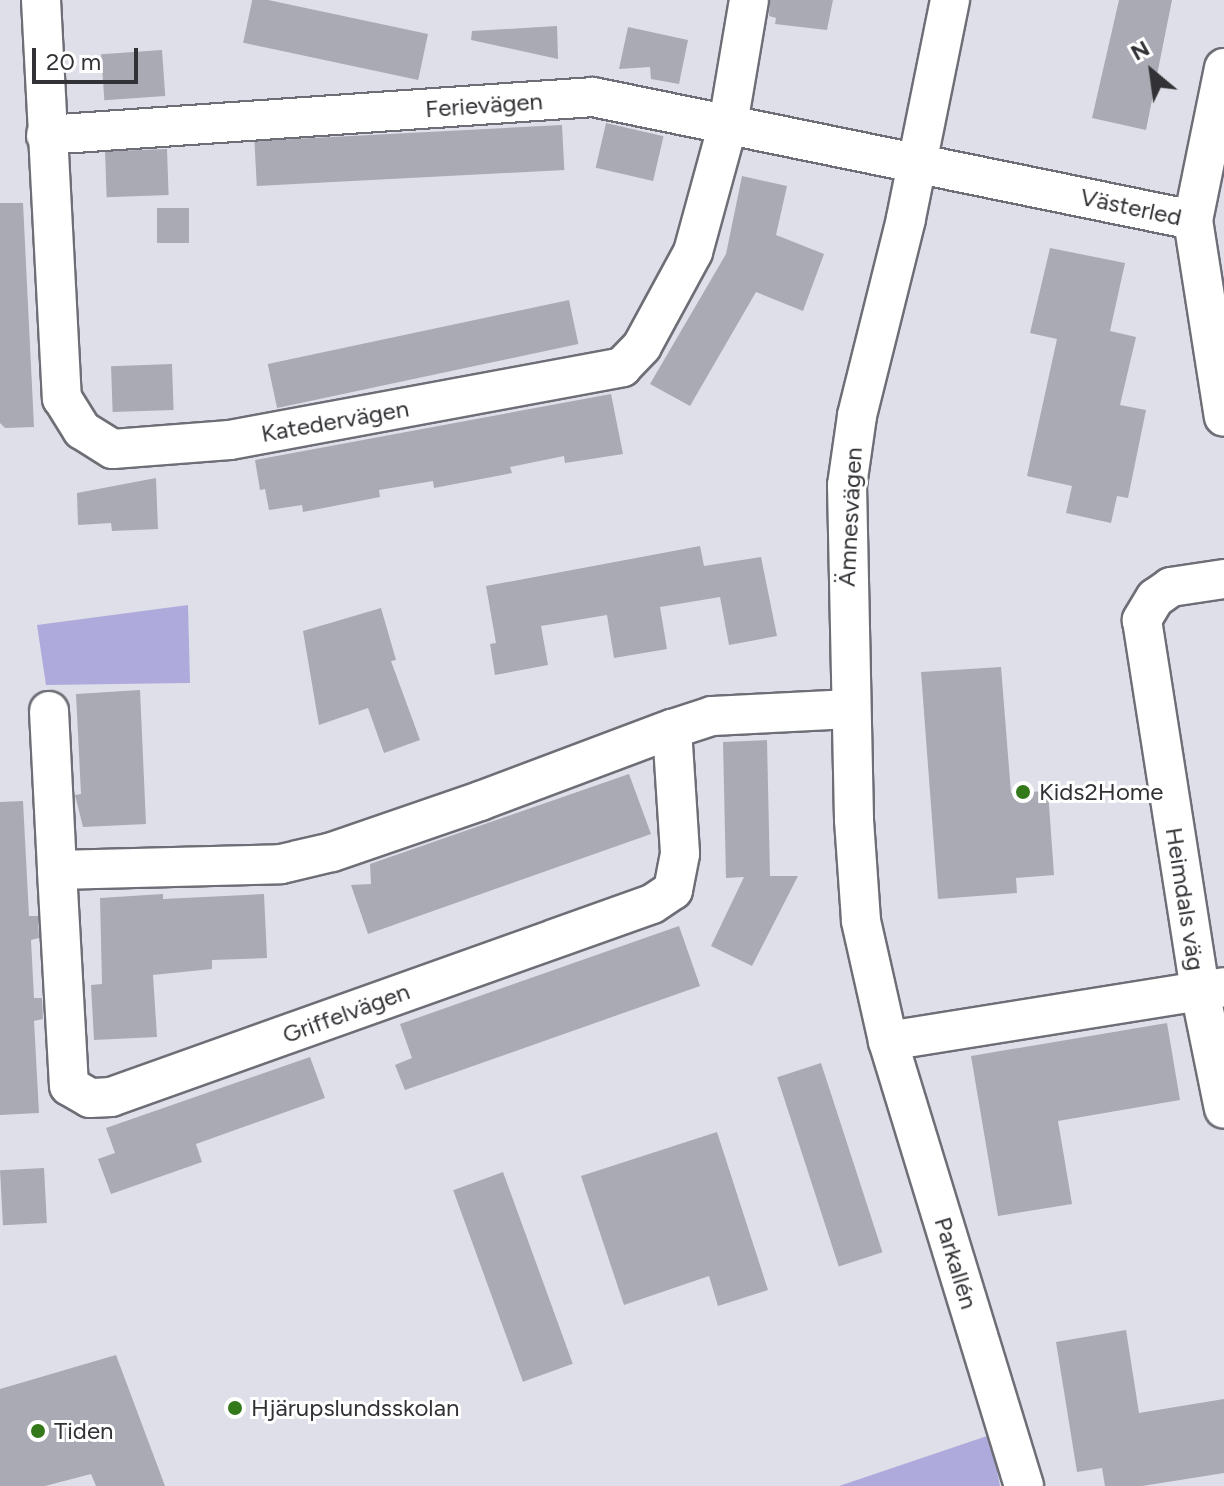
<!DOCTYPE html>
<meta charset="utf-8">
<style>
body{margin:0}
#map{position:relative;width:1224px;height:1486px;overflow:hidden;background:#dfdfe9;font-family:Figtree,sans-serif}
div>[style]{position:absolute}
[style*='--x']{left:calc(var(--x)*1px);top:calc(var(--y)*1px);width:calc(var(--w)*1px);rotate:calc(var(--a)*1deg)}
.green>*{inset:0;background:#afaadc}
.building>*{inset:0;background:#aaaab4;transform-origin:0 0}
.roads{filter:drop-shadow(2px 0 #6e6e77) drop-shadow(-2px 0 #6e6e77) drop-shadow(0 2px #6e6e77) drop-shadow(0 -2px #6e6e77)}
.minor>*{height:38px;margin:-19px;padding:0 19px;transform-origin:19px;border-radius:19px;background:#fff}
.dots>*{width:22px;height:22px;translate:-50% -50%;box-sizing:border-box;border:4px solid #fff;border-radius:50%}
span{translate:-50% -50%;white-space:nowrap;text-align:center;line-height:1.15;-webkit-text-stroke:6px #fff;paint-order:stroke}
.street-label{font-size:24px;color:#323236}
.poi-label{font-size:24px;color:#323236}
.left{translate:0 -50%;text-align:left}
.north{position:absolute;left:1112px;top:32px;width:80px;height:80px;-webkit-text-stroke:6px #fff;paint-order:stroke;rotate:331deg;font-size:22px;font-weight:700;line-height:32px;text-align:center;color:#323236}
.north::after{content:'';display:block;margin:auto;width:28px;height:36px;background:#323236;clip-path:polygon(50% 0,100% 100%,50% 72%,0 100%)}
.scale{position:absolute;left:32px;top:48px;width:106px;height:36px;box-sizing:border-box;border:4px solid #323236;border-top:0;padding-left:10px;font-size:24px;line-height:28px;white-space:nowrap;color:#323236;-webkit-text-stroke:6px #fff;paint-order:stroke}
</style>
<div id="map">
<div class="green">
<div style="clip-path:polygon(188px 605px,190px 683px,46px 685px,37px 625px)"></div>
<div style="clip-path:polygon(990px 1435px,1000px 1486px,839px 1486px)"></div>
</div>
<div class="building">
<div style="clip-path:polygon(770px 0,833px 0,827px 30px,775px 24px,776px 18px,769px 16px)"></div>
<div style="clip-path:polygon(1119px 0,1172px 0,1146px 130px,1092px 118px)"></div>
<div style="clip-path:polygon(557px 26px,558px 59px,471px 40px,472px 31px)"></div>
<div style="clip-path:polygon(628px 27px,688px 40px,679px 84px,651px 79px,650px 67px,619px 69px)"></div>
<div style="left:428px;top:34px;width:47px;height:179px;rotate:102deg"></div>
<div style="left:162px;top:50px;width:46px;height:61px;rotate:86deg"></div>
<div style="left:606px;top:123px;width:59px;height:46px;rotate:13deg"></div>
<div style="left:562px;top:125px;width:45px;height:308px;rotate:87deg"></div>
<div style="left:167px;top:149px;width:46px;height:62px;rotate:88deg"></div>
<div style="clip-path:polygon(742px 176px,787px 186px,776px 235px,824px 254px,803px 311px,756px 292px,690px 406px,650px 384px,726px 254px)"></div>
<div style="clip-path:polygon(0 203px,23px 203px,34px 427px,5px 428px,0 423px)"></div>
<div style="left:157px;top:208px;width:32px;height:35px"></div>
<div style="clip-path:polygon(1050px 248px,1125px 263px,1110px 331px,1136px 337px,1120px 405px,1146px 410px,1128px 498px,1117px 496px,1111px 523px,1066px 513px,1072px 486px,1027px 476px,1057px 339px,1030px 333px)"></div>
<div style="left:569px;top:300px;width:45px;height:308px;rotate:78deg"></div>
<div style="left:172px;top:364px;width:46px;height:61px;rotate:88deg"></div>
<div style="clip-path:polygon(611px 394px,623px 454px,565px 463px,564px 456px,510px 467px,512px 473px,434px 488px,433px 481px,379px 490px,380px 497px,303px 512px,302px 505px,269px 510px,265px 489px,260px 490px,255px 460px)"></div>
<div style="clip-path:polygon(156px 478px,158px 529px,112px 531px,111px 523px,78px 525px,77px 493px)"></div>
<div style="clip-path:polygon(700px 546px,704px 566px,761px 557px,777px 636px,729px 645px,720px 597px,660px 607px,667px 649px,614px 658px,607px 615px,541px 626px,548px 665px,495px 675px,490px 644px,496px 643px,486px 586px)"></div>
<div style="clip-path:polygon(381px 608px,396px 660px,391px 661px,420px 740px,384px 753px,368px 708px,319px 725px,303px 631px)"></div>
<div style="clip-path:polygon(1001px 667px,1011px 793px,1048px 791px,1054px 875px,1016px 878px,1017px 893px,938px 899px,921px 672px)"></div>
<div style="clip-path:polygon(140px 690px,146px 824px,83px 827px,75px 795px,81px 794px,76px 694px)"></div>
<div style="clip-path:polygon(767px 740px,770px 876px,798px 876px,752px 966px,711px 946px,744px 877px,726px 878px,723px 742px)"></div>
<div style="clip-path:polygon(629px 774px,651px 834px,368px 934px,351px 885px,371px 884px,370px 864px)"></div>
<div style="clip-path:polygon(23px 801px,29px 916px,38px 916px,39px 938px,31px 940px,34px 998px,42px 998px,43px 1019px,34px 1021px,39px 1113px,0 1115px,0 802px)"></div>
<div style="clip-path:polygon(163px 894px,163px 899px,264px 894px,267px 958px,212px 960px,212px 969px,153px 975px,157px 1037px,94px 1040px,91px 985px,102px 984px,100px 898px)"></div>
<div style="clip-path:polygon(679px 926px,700px 986px,405px 1090px,395px 1065px,412px 1058px,400px 1024px)"></div>
<div style="clip-path:polygon(1167px 1023px,1180px 1100px,1058px 1121px,1072px 1204px,998px 1216px,971px 1056px)"></div>
<div style="clip-path:polygon(310px 1057px,325px 1098px,196px 1144px,202px 1162px,111px 1194px,98px 1159px,115px 1153px,106px 1128px)"></div>
<div style="left:821px;top:1063px;width:199px;height:46px;rotate:72deg"></div>
<div style="clip-path:polygon(717px 1132px,768px 1290px,718px 1306px,709px 1276px,624px 1305px,581px 1176px)"></div>
<div style="left:44px;top:1168px;width:55px;height:44px;rotate:87deg"></div>
<div style="left:503px;top:1172px;width:204px;height:53px;rotate:70deg"></div>
<div style="clip-path:polygon(1126px 1330px,1139px 1413px,1224px 1399px,1224px 1473px,1142px 1486px,1105px 1486px,1102px 1468px,1077px 1472px,1056px 1342px)"></div>
<div style="clip-path:polygon(116px 1355px,165px 1486px,96px 1486px,91px 1474px,45px 1486px,0 1486px,0 1389px)"></div>
</div>
<div class="roads">
<div class="minor">
<div style="--x:41;--y:0;--w:399;--a:87"></div>
<div style="--x:62;--y:398;--w:38;--a:58"></div>
<div style="--x:82;--y:430;--w:36;--a:32"></div>
<div style="--x:113;--y:449;--w:117;--a:-4.4"></div>
<div style="--x:230;--y:440;--w:399;--a:-10.5"></div>
<div style="--x:622;--y:367;--w:29;--a:-46"></div>
<div style="--x:642;--y:346;--w:107;--a:-61.5"></div>
<div style="--x:693;--y:252;--w:133;--a:-74.7"></div>
<div style="--x:728;--y:124;--w:126;--a:-80.4"></div>
<div style="--x:950;--y:0;--w:223;--a:101.4"></div>
<div style="--x:906;--y:219;--w:203;--a:104"></div>
<div style="--x:857;--y:416;--w:70;--a:98.2"></div>
<div style="--x:847;--y:485;--w:335;--a:88.8"></div>
<div style="--x:854;--y:820;--w:101;--a:86"></div>
<div style="--x:861;--y:921;--w:123;--a:77.3"></div>
<div style="--x:888;--y:1041;--w:465;--a:73"></div>
<div style="--x:1224;--y:68;--w:155;--a:101.5"></div>
<div style="--x:1193;--y:220;--w:199;--a:81.1"></div>
<div style="--x:46;--y:135;--w:548;--a:-3.97"></div>
<div style="--x:593;--y:97;--w:612;--a:11.59"></div>
<div style="--x:1224;--y:579;--w:54;--a:171.4"></div>
<div style="--x:1171;--y:587;--w:19;--a:145"></div>
<div style="--x:1155;--y:598;--w:26;--a:121"></div>
<div style="--x:1142;--y:620;--w:376;--a:81.1"></div>
<div style="--x:1200;--y:991;--w:24;--a:-9"></div>
<div style="--x:49;--y:711;--w:159;--a:87.1"></div>
<div style="--x:672;--y:729;--w:125;--a:86.3"></div>
<div style="--x:680;--y:854;--w:37;--a:101"></div>
<div style="--x:673;--y:890;--w:25;--a:146"></div>
<div style="--x:652;--y:904;--w:574;--a:160.37"></div>
<div style="--x:111;--y:1097;--w:21;--a:177"></div>
<div style="--x:90;--y:1098;--w:24;--a:-150"></div>
<div style="--x:69;--y:1086;--w:216;--a:-93.2"></div>
<div style="--x:57;--y:870;--w:224;--a:-1.5"></div>
<div style="--x:281;--y:864;--w:52;--a:-13.2"></div>
<div style="--x:332;--y:852;--w:157;--a:-19"></div>
<div style="--x:480;--y:801;--w:205;--a:-20.6"></div>
<div style="--x:672;--y:729;--w:42;--a:-18"></div>
<div style="--x:712;--y:716;--w:139;--a:-2.9"></div>
<div style="--x:888;--y:1041;--w:316;--a:-9.1"></div>
<div style="--x:1200;--y:991;--w:120;--a:78.5"></div>
</div>
</div>
<div class="dots">
<div style="left:1023px;top:792px;background:#337819"></div>
<div style="left:235px;top:1408px;background:#337819"></div>
<div style="left:38px;top:1431px;background:#337819"></div>
</div>
<div class="street-label">
<span style="left:484px;top:105px;rotate:-4deg">Ferievägen</span>
<span style="left:1131px;top:207px;rotate:12deg">Västerled</span>
<span style="left:335px;top:421px;rotate:-10deg">Katedervägen</span>
<span style="left:850px;top:517px;rotate:-87deg">Ämnesvägen</span>
<span style="left:1185px;top:899px;rotate:81deg">Heimdals väg</span>
<span style="left:346px;top:1013px;rotate:-20deg">Griffelvägen</span>
<span style="left:956px;top:1263px;rotate:73deg">Parkallén</span>
</div>
<div class="poi-label">
<span class="left" style="left:1039px;top:792px">Kids2Home</span>
<span class="left" style="left:251px;top:1408px">Hjärupslundsskolan</span>
<span class="left" style="left:54px;top:1431px">Tiden</span>
</div>
<div class="north">N</div>
<div class="scale">20 m</div>
</div>
